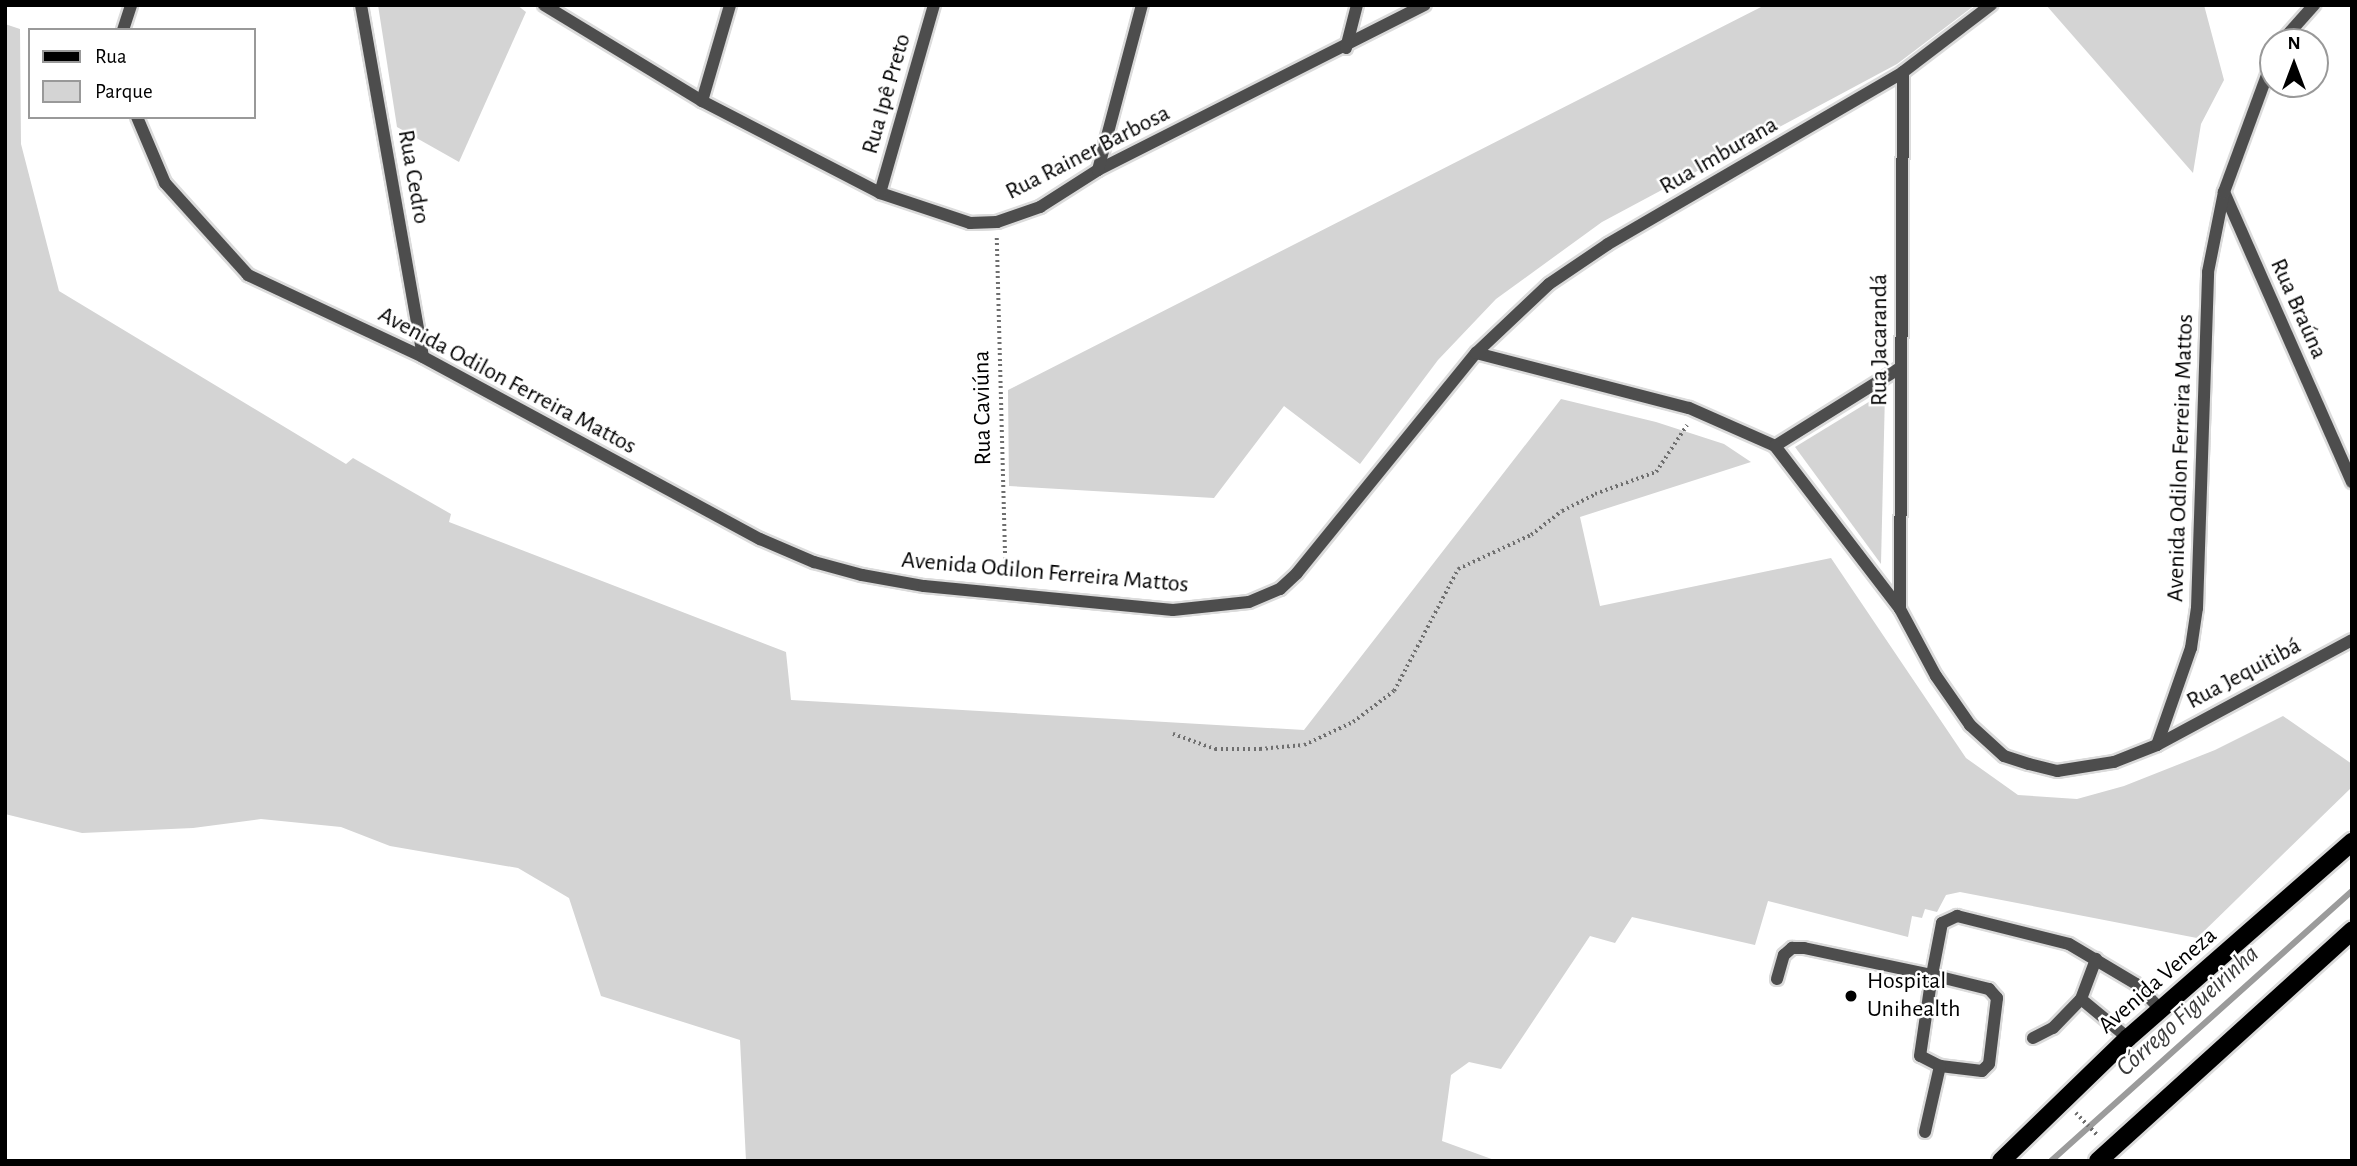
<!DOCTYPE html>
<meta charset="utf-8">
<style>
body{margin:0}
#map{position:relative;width:2357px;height:1166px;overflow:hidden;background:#fff;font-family:"Alegreya Sans",sans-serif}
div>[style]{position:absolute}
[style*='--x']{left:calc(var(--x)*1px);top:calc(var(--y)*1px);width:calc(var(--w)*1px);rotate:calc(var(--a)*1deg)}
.green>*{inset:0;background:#d4d4d4}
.stream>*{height:6px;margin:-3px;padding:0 3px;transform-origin:3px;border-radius:3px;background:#9b9b9b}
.path>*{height:3.5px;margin-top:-1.75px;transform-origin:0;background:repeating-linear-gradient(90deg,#6f6f6f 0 2px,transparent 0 5.5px)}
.roads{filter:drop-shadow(2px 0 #dbdbdb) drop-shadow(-2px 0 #dbdbdb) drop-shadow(0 2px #dbdbdb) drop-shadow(0 -2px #dbdbdb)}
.minor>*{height:12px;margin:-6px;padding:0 6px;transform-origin:6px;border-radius:6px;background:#4d4d4d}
.major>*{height:18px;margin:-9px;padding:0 9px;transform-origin:9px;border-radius:9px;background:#000}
.dots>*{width:19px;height:19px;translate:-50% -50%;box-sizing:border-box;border:4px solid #fff;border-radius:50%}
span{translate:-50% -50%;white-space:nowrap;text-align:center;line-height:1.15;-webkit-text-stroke:5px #fff;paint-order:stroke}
.street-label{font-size:24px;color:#000}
.poi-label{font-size:24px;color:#000}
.left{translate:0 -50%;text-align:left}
.water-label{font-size:26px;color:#3c3c3c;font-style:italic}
.frame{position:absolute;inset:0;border:7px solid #000;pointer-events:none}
.legend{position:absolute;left:28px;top:28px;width:228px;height:91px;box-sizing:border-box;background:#fff;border:2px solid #999;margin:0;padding:9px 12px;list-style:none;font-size:21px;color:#000}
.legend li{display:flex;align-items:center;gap:14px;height:35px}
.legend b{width:35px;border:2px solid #999}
.north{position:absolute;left:2259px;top:28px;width:70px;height:70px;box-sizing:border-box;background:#fff;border:2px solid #999;border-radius:50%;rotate:0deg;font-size:19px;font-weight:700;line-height:28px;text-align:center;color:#000}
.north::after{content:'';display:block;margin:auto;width:24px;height:32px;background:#000;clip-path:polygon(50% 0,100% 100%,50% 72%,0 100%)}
</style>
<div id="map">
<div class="green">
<div style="clip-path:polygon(378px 5px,517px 5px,526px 12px,459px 162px,397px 127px)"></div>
<div style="clip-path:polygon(1765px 5px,1975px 5px,1897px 64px,1602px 222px,1496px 299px,1438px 360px,1360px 464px,1284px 406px,1214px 498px,1009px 486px,1008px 390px)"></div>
<div style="clip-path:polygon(2046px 5px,2204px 5px,2224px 80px,2201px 124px,2193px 173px)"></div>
<div style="clip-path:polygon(5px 24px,20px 29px,21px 144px,59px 291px,346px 464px,353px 458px,451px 514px,449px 522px,786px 652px,791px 700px,1304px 730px,1561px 399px,1656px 422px,1724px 444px,1751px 462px,1580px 517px,1600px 606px,1831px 558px,1966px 758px,2018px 795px,2077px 799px,2124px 786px,2215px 750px,2283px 716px,2352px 764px,2352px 787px,2197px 938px,1960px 892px,1946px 895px,1937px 912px,1925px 909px,1922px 918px,1912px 916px,1908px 937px,1768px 901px,1755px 945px,1632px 917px,1615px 943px,1590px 936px,1501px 1069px,1469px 1062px,1451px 1075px,1442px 1141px,1497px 1161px,746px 1161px,740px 1040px,601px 996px,569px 898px,518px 868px,390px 846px,341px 827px,261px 819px,193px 828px,82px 833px,5px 814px)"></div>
<div style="clip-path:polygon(1885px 392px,1881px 564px,1795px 447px)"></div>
</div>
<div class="stream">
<div style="--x:2051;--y:1161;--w:404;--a:-41.9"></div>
</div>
<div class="path">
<div style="--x:997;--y:238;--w:339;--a:88.5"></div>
<div style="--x:1173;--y:734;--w:45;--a:19.7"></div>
<div style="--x:1215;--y:749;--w:45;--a:0"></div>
<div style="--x:1260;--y:749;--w:44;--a:-5.2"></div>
<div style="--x:1304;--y:745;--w:54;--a:-25.1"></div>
<div style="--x:1353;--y:722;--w:51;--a:-37.1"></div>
<div style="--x:1394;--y:691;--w:138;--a:-62.3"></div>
<div style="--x:1458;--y:569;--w:81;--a:-25"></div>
<div style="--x:1531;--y:535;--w:39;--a:-38"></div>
<div style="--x:1562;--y:511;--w:37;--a:-27"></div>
<div style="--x:1595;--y:494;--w:65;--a:-19.8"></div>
<div style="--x:1656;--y:472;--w:56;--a:-56.6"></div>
<div style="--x:2076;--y:1113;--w:30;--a:46"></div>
</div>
<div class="roads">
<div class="minor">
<div style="--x:361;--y:5;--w:357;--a:80"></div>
<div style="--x:544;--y:5;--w:185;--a:31.3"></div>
<div style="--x:702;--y:101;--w:200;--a:27.3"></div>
<div style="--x:880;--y:193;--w:95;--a:18.4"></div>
<div style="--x:970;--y:223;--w:27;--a:-2"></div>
<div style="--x:997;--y:222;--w:46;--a:-19.2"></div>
<div style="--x:1040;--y:207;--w:69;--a:-32.5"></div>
<div style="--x:1098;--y:170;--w:366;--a:-26.8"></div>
<div style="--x:123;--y:30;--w:26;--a:-72"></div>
<div style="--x:2281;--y:42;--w:50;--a:-48.3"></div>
<div style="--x:1346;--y:48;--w:44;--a:-75.7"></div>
<div style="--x:702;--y:101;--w:100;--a:-73.7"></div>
<div style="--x:137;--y:117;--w:72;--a:67"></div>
<div style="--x:165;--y:183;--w:124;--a:47.9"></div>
<div style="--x:248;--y:275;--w:193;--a:25.1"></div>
<div style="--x:423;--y:357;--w:383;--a:28.4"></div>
<div style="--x:760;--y:539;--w:59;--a:23.1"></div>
<div style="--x:814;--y:562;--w:50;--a:15.2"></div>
<div style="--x:862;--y:575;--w:63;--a:10.1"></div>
<div style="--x:924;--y:586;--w:250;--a:5.5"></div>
<div style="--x:1173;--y:610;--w:76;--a:-6"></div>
<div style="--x:1249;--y:602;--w:34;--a:-23"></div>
<div style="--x:1280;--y:589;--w:23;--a:-43"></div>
<div style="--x:1297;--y:573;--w:284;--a:-50.9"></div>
<div style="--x:1476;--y:353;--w:220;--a:14.5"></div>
<div style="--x:1689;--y:408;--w:94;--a:23.8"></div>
<div style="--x:1775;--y:446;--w:205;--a:52.5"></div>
<div style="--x:1900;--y:609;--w:76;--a:61.8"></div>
<div style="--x:1936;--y:676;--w:60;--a:55.2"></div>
<div style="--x:1970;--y:725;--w:46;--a:42.4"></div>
<div style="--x:2004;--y:756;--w:26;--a:18"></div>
<div style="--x:2029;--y:764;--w:29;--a:14"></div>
<div style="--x:2057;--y:771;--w:58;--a:-9"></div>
<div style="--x:2114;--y:762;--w:46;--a:-21.6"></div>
<div style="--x:2157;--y:745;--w:221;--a:-28.3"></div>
<div style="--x:1098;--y:170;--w:171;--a:-75.1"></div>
<div style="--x:2224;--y:192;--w:317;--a:66.2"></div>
<div style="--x:880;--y:193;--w:196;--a:-74"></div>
<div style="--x:1476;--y:353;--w:100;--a:-43.4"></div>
<div style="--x:1549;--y:284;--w:71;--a:-34.1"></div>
<div style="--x:1608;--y:244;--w:341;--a:-30.2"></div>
<div style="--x:1903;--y:72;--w:111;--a:-37.3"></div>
<div style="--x:1775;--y:446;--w:147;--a:-32"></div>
<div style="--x:1900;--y:609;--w:537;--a:-89.68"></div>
<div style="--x:2157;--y:745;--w:103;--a:-70.7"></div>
<div style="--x:2191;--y:648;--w:40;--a:-81.5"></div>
<div style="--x:2197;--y:608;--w:336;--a:-88.1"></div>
<div style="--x:2208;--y:272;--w:82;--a:-78.7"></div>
<div style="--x:2224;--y:192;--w:142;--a:-69.8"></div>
<div style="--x:1932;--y:975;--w:59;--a:13.8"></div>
<div style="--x:1989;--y:989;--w:12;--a:48"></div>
<div style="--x:1997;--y:998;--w:66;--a:96.9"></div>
<div style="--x:1989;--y:1064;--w:10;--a:135"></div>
<div style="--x:1982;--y:1071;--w:42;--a:-173.2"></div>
<div style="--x:1940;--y:1066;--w:22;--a:-153"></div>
<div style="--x:1920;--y:1056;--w:82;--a:-81.6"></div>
<div style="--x:1777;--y:979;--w:25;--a:-74"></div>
<div style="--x:1784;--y:955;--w:11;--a:-41"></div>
<div style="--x:1792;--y:948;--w:12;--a:0"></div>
<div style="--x:1804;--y:948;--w:131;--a:11.9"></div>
<div style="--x:1932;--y:975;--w:53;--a:-79.1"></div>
<div style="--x:1942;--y:923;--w:17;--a:-25"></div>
<div style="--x:1957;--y:916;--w:115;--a:14"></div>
<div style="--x:2069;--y:944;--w:78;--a:30.8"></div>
<div style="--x:2136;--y:984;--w:35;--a:46"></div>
<div style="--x:2081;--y:999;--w:61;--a:39.7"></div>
<div style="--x:2033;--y:1038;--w:22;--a:-27"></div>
<div style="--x:2053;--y:1028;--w:40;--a:-46"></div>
<div style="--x:2081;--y:999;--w:43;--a:-69.4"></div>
<div style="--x:1925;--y:1132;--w:68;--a:-77.2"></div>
</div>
<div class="major">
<div style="--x:2001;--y:1161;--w:177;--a:-44.1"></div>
<div style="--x:2128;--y:1038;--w:298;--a:-41.2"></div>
<div style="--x:2098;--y:1161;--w:343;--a:-42.2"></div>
</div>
</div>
<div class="dots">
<div style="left:1851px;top:996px;background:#000"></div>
</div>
<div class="street-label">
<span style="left:887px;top:94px;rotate:-74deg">Rua Ipê Preto</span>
<span style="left:1088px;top:153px;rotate:-27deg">Rua Rainer Barbosa</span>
<span style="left:1719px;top:156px;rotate:-30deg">Rua Imburana</span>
<span style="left:413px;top:177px;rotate:80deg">Rua Cedro</span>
<span style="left:2298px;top:309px;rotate:66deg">Rua Braúna</span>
<span style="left:1880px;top:340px;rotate:-90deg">Rua Jacarandá</span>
<span style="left:507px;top:381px;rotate:28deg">Avenida Odilon Ferreira Mattos</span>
<span style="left:983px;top:408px;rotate:-91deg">Rua Caviúna</span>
<span style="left:2181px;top:458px;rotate:-88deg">Avenida Odilon Ferreira Mattos</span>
<span style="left:1045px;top:573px;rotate:5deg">Avenida Odilon Ferreira Mattos</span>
<span style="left:2244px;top:674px;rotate:-28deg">Rua Jequitibá</span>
<span style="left:2158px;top:981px;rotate:-41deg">Avenida Veneza</span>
</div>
<div class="poi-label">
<span class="left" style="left:1867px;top:996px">Hospital<br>Unihealth</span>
</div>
<div class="water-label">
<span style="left:2188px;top:1011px;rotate:-42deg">Córrego Figueirinha</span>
</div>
<div class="frame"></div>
<ul class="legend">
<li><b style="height:9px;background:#000"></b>Rua</li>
<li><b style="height:19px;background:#d4d4d4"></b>Parque</li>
</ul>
<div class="north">N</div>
</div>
